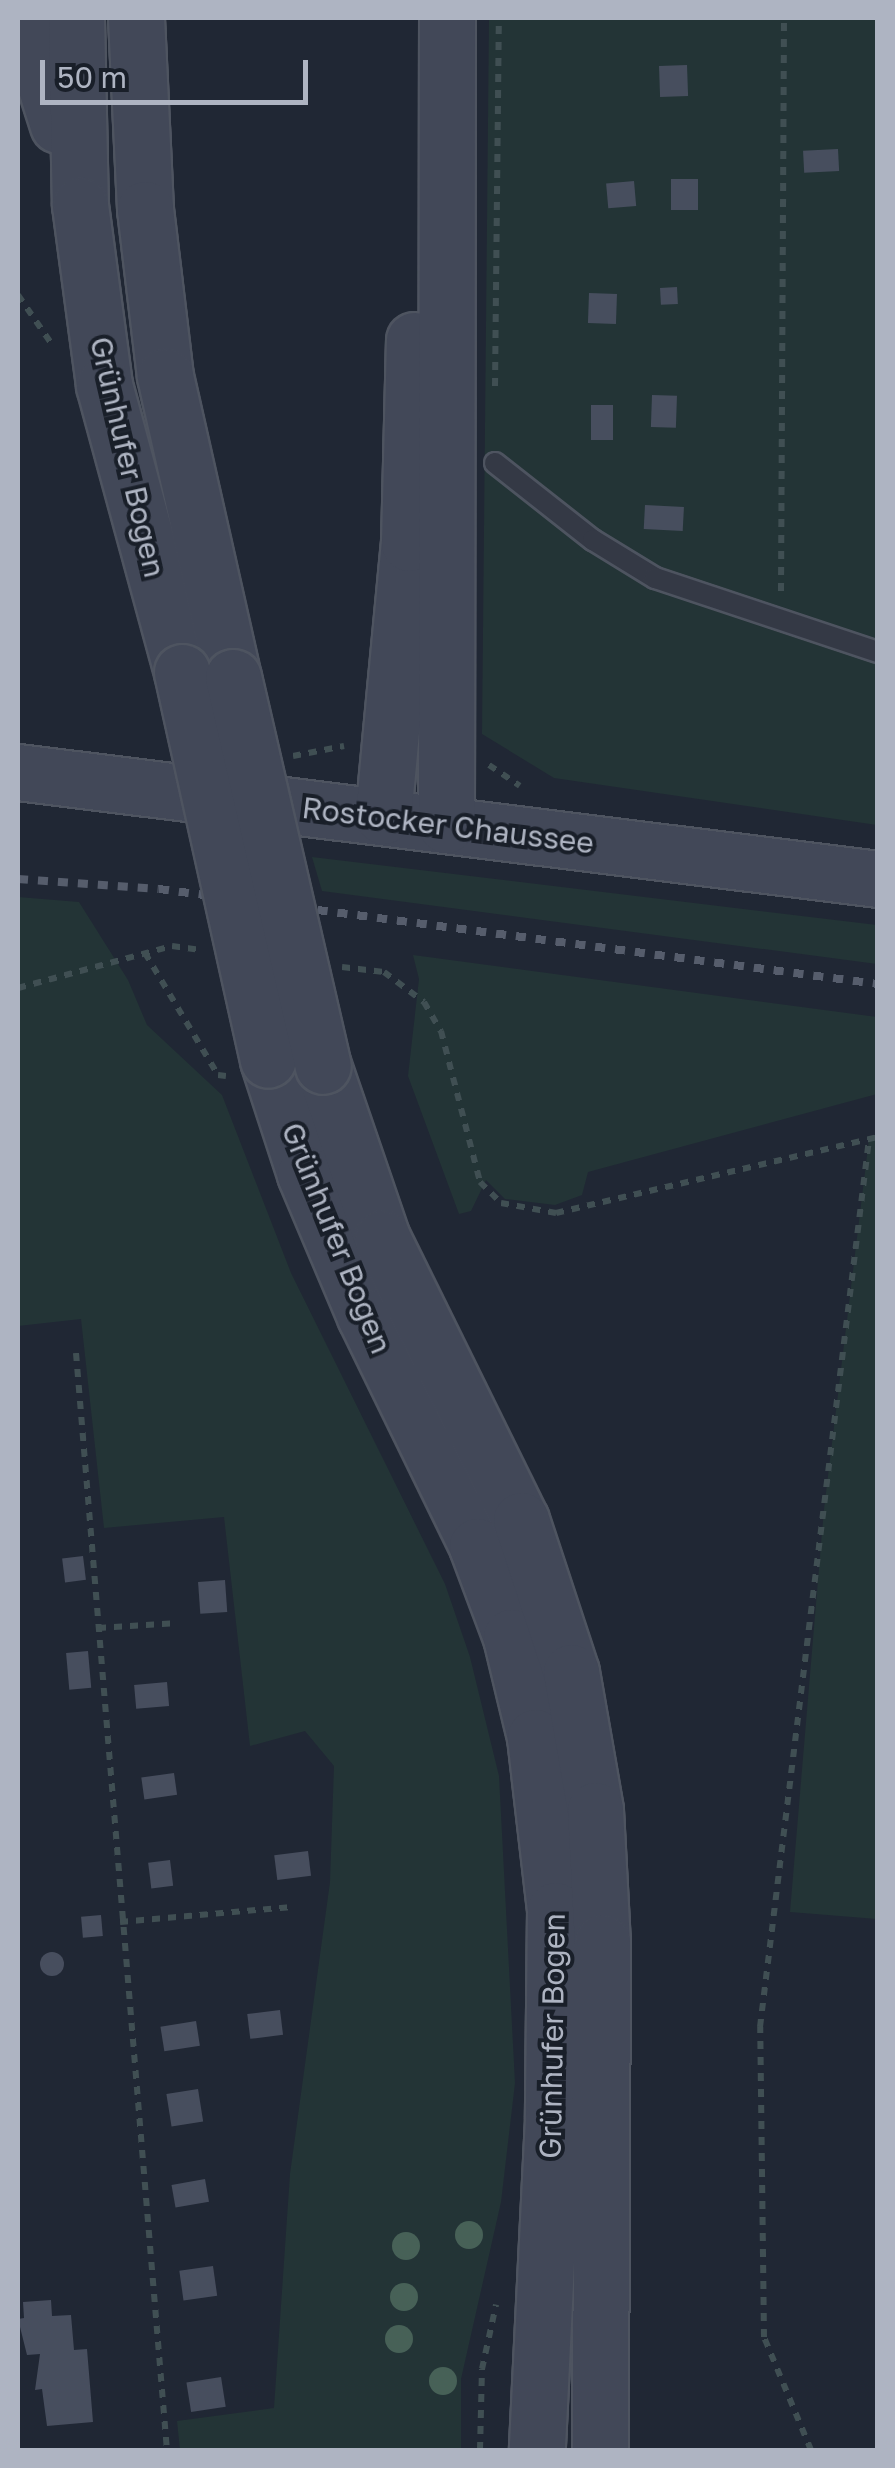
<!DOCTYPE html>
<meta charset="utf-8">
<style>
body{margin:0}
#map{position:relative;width:895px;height:2468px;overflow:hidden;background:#202734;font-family:"Golos Text",sans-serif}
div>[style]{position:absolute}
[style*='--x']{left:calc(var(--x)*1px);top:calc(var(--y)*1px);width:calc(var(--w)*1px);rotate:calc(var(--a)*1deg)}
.green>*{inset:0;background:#233436}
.building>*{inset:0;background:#474e5e;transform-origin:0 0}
.round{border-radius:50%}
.path>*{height:6px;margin-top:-3px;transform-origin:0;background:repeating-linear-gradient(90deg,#404f53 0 8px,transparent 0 16px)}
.roads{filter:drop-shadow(2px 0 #4e5460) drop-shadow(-2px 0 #4e5460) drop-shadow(0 2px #4e5460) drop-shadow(0 -2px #4e5460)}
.service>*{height:20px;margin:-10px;padding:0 10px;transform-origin:10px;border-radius:10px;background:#343945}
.secondary>*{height:55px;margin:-27.5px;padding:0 27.5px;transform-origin:27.5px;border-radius:27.5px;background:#424858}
.rail>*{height:8px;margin-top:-4px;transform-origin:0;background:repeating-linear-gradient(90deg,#565d6c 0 10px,transparent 0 20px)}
.bridges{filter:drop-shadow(2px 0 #4e5460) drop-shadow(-2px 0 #4e5460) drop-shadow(0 2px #4e5460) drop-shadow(0 -2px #4e5460)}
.secondary-bridge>*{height:55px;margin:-27.5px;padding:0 27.5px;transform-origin:27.5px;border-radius:27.5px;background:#424858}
.trees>*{width:28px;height:28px;margin:-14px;border-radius:50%;background:#476157}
span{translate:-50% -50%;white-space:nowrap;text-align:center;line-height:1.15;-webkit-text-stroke:8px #191f29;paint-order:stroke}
.street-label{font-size:30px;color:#aeb4c2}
.frame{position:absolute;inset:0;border:20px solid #aeb4c2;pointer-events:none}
.scale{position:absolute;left:40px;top:60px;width:268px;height:45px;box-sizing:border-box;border:5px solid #aeb4c2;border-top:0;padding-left:12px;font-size:30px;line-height:35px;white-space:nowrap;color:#aeb4c2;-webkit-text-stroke:8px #191f29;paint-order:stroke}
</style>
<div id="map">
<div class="green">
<div style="clip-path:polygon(489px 18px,877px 18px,877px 825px,554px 778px,482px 734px)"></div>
<div style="clip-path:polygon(312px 857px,877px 925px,877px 964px,322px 891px)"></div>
<div style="clip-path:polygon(18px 897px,79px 902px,128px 980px,147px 1025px,222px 1095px,291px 1273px,445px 1584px,470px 1657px,499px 1776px,515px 2083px,501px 2202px,461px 2379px,461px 2450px,180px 2450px,177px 2421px,274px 2408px,290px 2174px,330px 1882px,334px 1766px,305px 1731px,250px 1746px,224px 1517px,104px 1528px,81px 1319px,18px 1326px)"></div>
<div style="clip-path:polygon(413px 955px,877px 1017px,877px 1094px,588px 1172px,582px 1195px,555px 1205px,505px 1199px,486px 1180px,471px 1211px,459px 1214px,408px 1076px,419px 979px)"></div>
<div style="clip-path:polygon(877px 1137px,878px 1137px,877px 1919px,790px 1912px,824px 1509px,869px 1139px)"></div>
</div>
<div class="building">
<div style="left:687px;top:65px;width:31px;height:28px;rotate:88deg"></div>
<div style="left:838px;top:149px;width:22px;height:35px;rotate:87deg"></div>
<div style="left:671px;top:179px;width:27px;height:31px"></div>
<div style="left:634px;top:181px;width:25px;height:28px;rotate:85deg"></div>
<div style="left:677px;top:287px;width:17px;height:17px;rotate:87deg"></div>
<div style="left:589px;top:293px;width:28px;height:30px;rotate:2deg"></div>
<div style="left:652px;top:395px;width:25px;height:32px;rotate:2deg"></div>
<div style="left:591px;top:405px;width:22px;height:35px"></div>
<div style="left:645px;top:505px;width:39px;height:24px;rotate:3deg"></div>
<div style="left:83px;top:1556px;width:24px;height:21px;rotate:83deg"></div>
<div style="left:225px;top:1580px;width:32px;height:27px;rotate:86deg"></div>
<div style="left:88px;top:1651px;width:37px;height:22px;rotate:85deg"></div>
<div style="left:167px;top:1682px;width:24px;height:33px;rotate:85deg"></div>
<div style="left:174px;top:1773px;width:22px;height:33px;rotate:82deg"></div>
<div style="left:308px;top:1851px;width:25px;height:34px;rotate:83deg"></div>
<div style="left:170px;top:1860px;width:26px;height:22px;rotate:83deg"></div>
<div style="left:101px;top:1915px;width:21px;height:20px;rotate:85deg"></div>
<div class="round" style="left:40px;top:1952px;width:24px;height:24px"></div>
<div style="left:280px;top:2010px;width:25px;height:33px;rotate:83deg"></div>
<div style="left:196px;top:2021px;width:25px;height:36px;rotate:81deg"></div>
<div style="left:198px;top:2089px;width:33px;height:32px;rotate:81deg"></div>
<div style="left:205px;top:2179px;width:23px;height:34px;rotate:80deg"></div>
<div style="left:213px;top:2266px;width:30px;height:34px;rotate:82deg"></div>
<div style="clip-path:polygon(51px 2300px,52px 2316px,71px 2315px,74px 2350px,87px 2349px,93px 2422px,47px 2426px,42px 2389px,35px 2390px,40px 2354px,27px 2355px,18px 2319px,24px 2318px,23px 2302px)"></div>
<div style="left:221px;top:2377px;width:30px;height:35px;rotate:81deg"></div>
</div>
<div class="path">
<div style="--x:18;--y:295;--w:58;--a:55.5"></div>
<div style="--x:495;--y:386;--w:368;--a:-89.4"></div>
<div style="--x:781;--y:591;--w:573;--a:-89.7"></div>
<div style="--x:293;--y:756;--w:52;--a:-11.1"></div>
<div style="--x:489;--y:765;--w:37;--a:34"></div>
<div style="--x:145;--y:953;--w:142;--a:59.1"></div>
<div style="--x:218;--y:1075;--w:8;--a:7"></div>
<div style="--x:342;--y:967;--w:42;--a:6.8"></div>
<div style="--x:384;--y:972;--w:50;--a:36.9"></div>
<div style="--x:424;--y:1002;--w:34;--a:60"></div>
<div style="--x:441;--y:1031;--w:156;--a:75.5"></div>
<div style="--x:480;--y:1182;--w:30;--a:45"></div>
<div style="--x:501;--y:1203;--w:56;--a:10.3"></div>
<div style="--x:556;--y:1213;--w:331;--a:-13.3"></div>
<div style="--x:18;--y:988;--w:160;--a:-15.3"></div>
<div style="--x:172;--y:946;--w:29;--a:8"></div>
<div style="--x:76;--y:1353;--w:1101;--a:85.26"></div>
<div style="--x:98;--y:1628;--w:80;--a:-3.6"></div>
<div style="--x:120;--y:1922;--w:173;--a:-5"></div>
<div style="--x:480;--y:2450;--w:81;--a:-88.6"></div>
<div style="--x:482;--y:2369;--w:66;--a:-77.7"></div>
<div style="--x:811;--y:2450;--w:122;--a:-112.6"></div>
<div style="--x:764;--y:2337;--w:310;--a:-90.7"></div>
<div style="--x:760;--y:2027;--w:895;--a:-83"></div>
</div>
<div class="roads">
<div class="service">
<div style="--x:495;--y:463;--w:125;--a:38.2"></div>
<div style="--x:593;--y:540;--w:73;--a:31.5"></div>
<div style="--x:655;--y:578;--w:235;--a:18.4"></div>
</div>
<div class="secondary">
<div style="--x:24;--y:18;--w:112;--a:72.4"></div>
<div style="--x:76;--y:18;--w:187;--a:88.8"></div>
<div style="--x:80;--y:205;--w:182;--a:82.4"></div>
<div style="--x:104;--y:385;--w:297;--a:74.8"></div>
<div style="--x:136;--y:18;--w:191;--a:87.3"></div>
<div style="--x:145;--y:209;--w:168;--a:83.2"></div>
<div style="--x:165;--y:376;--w:309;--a:77.3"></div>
<div style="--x:18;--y:772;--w:867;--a:7.09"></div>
<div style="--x:383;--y:816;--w:274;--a:-84.6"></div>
<div style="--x:409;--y:543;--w:203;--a:-88.6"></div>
<div style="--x:446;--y:825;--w:807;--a:-89.93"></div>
<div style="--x:268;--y:1060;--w:120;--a:72"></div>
<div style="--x:305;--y:1174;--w:154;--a:67.1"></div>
<div style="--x:365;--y:1316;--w:256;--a:64"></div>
<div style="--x:477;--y:1546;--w:97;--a:69.5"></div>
<div style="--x:511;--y:1637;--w:103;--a:76.5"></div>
<div style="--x:535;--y:1737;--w:174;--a:83.4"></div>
<div style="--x:555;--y:1910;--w:208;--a:90.6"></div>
<div style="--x:553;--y:2118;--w:332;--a:92.8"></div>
<div style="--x:323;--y:1066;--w:182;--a:71.1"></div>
<div style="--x:382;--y:1238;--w:314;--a:63.8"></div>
<div style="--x:521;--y:1520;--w:160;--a:71.8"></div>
<div style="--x:571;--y:1672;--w:140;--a:80.1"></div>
<div style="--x:595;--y:1810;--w:132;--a:87"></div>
<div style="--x:602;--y:1942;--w:508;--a:90.23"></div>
</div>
</div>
<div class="rail">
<div style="--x:18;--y:879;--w:141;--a:4.1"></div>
<div style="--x:159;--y:889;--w:725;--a:7.53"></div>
</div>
<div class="bridges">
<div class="secondary-bridge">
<div style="--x:182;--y:672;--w:397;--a:77.5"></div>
<div style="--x:233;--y:677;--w:399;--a:77"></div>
</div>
</div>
<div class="trees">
<div style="left:469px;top:2235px"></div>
<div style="left:406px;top:2246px"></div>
<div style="left:404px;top:2297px"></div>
<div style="left:399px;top:2339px"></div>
<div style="left:443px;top:2381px"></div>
</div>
<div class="street-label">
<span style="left:128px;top:457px;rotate:77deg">Grünhufer Bogen</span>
<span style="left:448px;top:825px;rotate:7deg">Rostocker Chaussee</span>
<span style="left:337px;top:1238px;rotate:68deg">Grünhufer Bogen</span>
<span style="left:552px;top:2036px;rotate:-89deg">Grünhufer Bogen</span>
</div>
<div class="frame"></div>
<div class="scale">50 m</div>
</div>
